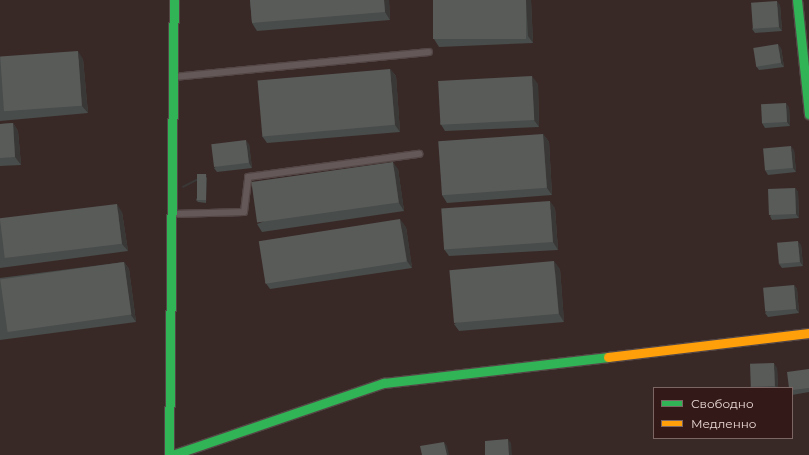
<!DOCTYPE html>
<meta charset="utf-8">
<style>
body{margin:0}
#map{position:relative;width:809px;height:455px;overflow:hidden;background:#382927;font-family:Montserrat,sans-serif}
div>[style]{position:absolute}
[style*='--x']{left:calc(var(--x)*1px);top:calc(var(--y)*1px);width:calc(var(--w)*1px);rotate:calc(var(--a)*1deg)}
.roads{filter:drop-shadow(1px 0 #534645) drop-shadow(-1px 0 #534645) drop-shadow(0 1px #534645) drop-shadow(0 -1px #534645)}
.lane>*{height:6px;margin:-3px;padding:0 3px;transform-origin:3px;border-radius:3px;background:#645958}
.fast>*{height:9px;margin:-4.5px;padding:0 4.5px;transform-origin:4.5px;border-radius:4.5px;background:#30b455}
.slow>*{height:9px;margin:-4.5px;padding:0 4.5px;transform-origin:4.5px;border-radius:4.5px;background:#ff9f0a}
.wall>*{inset:0;background:#484c4a}
.shaded-wall>*{inset:0;background:#3a3836;transform-origin:0 0}
.building>*{inset:0;background:#595b59;transform-origin:0 0}
span{translate:-50% -50%;white-space:nowrap;text-align:center;line-height:1.15;-webkit-text-stroke:3.5px #331a18;paint-order:stroke}
.legend{position:absolute;left:653px;top:387px;width:140px;height:52px;box-sizing:border-box;background:#331a18;border:1px solid #7c6664;margin:0;padding:5px 7px;list-style:none;font-size:12px;color:#e9d7d5}
.legend li{display:flex;align-items:center;gap:8px;height:20px}
.legend b{width:20px;border:1px solid #7c6664}
</style>
<div id="map">
<div class="roads">
<div class="lane">
<div style="--x:174;--y:77;--w:256;--a:-5.6"></div>
<div style="--x:173;--y:214;--w:71;--a:-1.6"></div>
<div style="--x:244;--y:212;--w:35;--a:-83"></div>
<div style="--x:248;--y:177;--w:173;--a:-7.7"></div>
</div>
<div class="fast">
<div style="--x:797;--y:0;--w:115;--a:84"></div>
<div style="--x:169;--y:455;--w:455;--a:-89.4"></div>
<div style="--x:172;--y:455;--w:224;--a:-18.8"></div>
<div style="--x:384;--y:383;--w:226;--a:-6.6"></div>
</div>
<div class="slow">
<div style="--x:608;--y:357;--w:202;--a:-6.8"></div>
</div>
</div>
<div class="wall">
<div style="clip-path:polygon(250px 0,389px 0,390px 20px,257px 31px,252px 23px)"></div>
<div style="clip-path:polygon(433px 0,531px 0,533px 43px,439px 47px,434px 39px)"></div>
<div style="clip-path:polygon(780px 5px,782px 31px,755px 33px,752px 29px)"></div>
<div style="clip-path:polygon(781px 48px,784px 67px,759px 70px,756px 66px)"></div>
<div style="clip-path:polygon(0 57px,83px 59px,88px 113px,0 121px)"></div>
<div style="clip-path:polygon(390px 69px,396px 76px,400px 132px,267px 143px,262px 136px)"></div>
<div style="clip-path:polygon(538px 84px,539px 127px,445px 131px,440px 123px)"></div>
<div style="clip-path:polygon(789px 107px,790px 126px,765px 128px,762px 123px)"></div>
<div style="clip-path:polygon(13px 123px,18px 131px,21px 165px,0 166px,0 124px)"></div>
<div style="clip-path:polygon(543px 134px,549px 142px,552px 195px,447px 203px,442px 195px)"></div>
<div style="clip-path:polygon(249px 144px,252px 168px,217px 172px,214px 168px)"></div>
<div style="clip-path:polygon(794px 150px,796px 172px,768px 175px,765px 170px)"></div>
<div style="clip-path:polygon(398px 169px,404px 211px,262px 232px,257px 224px)"></div>
<div style="clip-path:polygon(207px 176px,206px 203px,198px 202px,196px 200px)"></div>
<div style="clip-path:polygon(795px 188px,798px 192px,799px 218px,772px 220px,770px 216px)"></div>
<div style="clip-path:polygon(555px 208px,558px 250px,449px 256px,444px 249px)"></div>
<div style="clip-path:polygon(122px 212px,128px 251px,0 268px,0 219px)"></div>
<div style="clip-path:polygon(406px 227px,412px 268px,270px 289px,265px 282px)"></div>
<div style="clip-path:polygon(801px 245px,803px 266px,782px 268px,779px 264px)"></div>
<div style="clip-path:polygon(124px 262px,129px 269px,136px 322px,0 340px,0 278px)"></div>
<div style="clip-path:polygon(560px 269px,564px 322px,459px 331px,454px 324px)"></div>
<div style="clip-path:polygon(794px 285px,797px 289px,799px 313px,768px 317px,765px 313px)"></div>
<div style="clip-path:polygon(777px 368px,778px 388px,751px 388px,750px 387px)"></div>
<div style="clip-path:polygon(809px 369px,809px 392px,792px 395px,792px 388px)"></div>
</div>
<div class="shaded-wall">
<div style="clip-path:polygon(384px 0,389px 0,390px 20px,385px 12px)"></div>
<div style="clip-path:polygon(526px 0,531px 0,533px 43px,528px 36px)"></div>
<div style="clip-path:polygon(777px 1px,780px 5px,782px 31px,779px 27px)"></div>
<div style="clip-path:polygon(778px 44px,781px 48px,784px 67px,781px 63px)"></div>
<div style="clip-path:polygon(78px 51px,83px 59px,88px 113px,82px 106px)"></div>
<div style="clip-path:polygon(390px 69px,396px 76px,400px 132px,395px 125px)"></div>
<div style="clip-path:polygon(532px 76px,538px 84px,539px 127px,534px 120px)"></div>
<div style="clip-path:polygon(786px 103px,789px 107px,790px 126px,787px 122px)"></div>
<div style="clip-path:polygon(13px 123px,18px 131px,21px 165px,15px 157px)"></div>
<div style="clip-path:polygon(543px 134px,549px 142px,552px 195px,547px 188px)"></div>
<div style="clip-path:polygon(246px 140px,249px 144px,252px 168px,249px 163px)"></div>
<div style="clip-path:polygon(791px 146px,794px 150px,796px 172px,793px 168px)"></div>
<div style="clip-path:polygon(393px 162px,398px 169px,404px 211px,399px 203px)"></div>
<div style="left:206px;top:174px;width:2px;height:27px;rotate:63deg"></div>
<div style="clip-path:polygon(795px 188px,798px 192px,799px 218px,796px 214px)"></div>
<div style="clip-path:polygon(550px 201px,555px 208px,558px 250px,553px 242px)"></div>
<div style="clip-path:polygon(117px 204px,122px 212px,128px 251px,122px 244px)"></div>
<div style="clip-path:polygon(400px 219px,406px 227px,412px 268px,407px 261px)"></div>
<div style="clip-path:polygon(798px 241px,801px 245px,803px 266px,800px 262px)"></div>
<div style="clip-path:polygon(554px 261px,560px 269px,564px 322px,559px 314px)"></div>
<div style="clip-path:polygon(124px 262px,129px 269px,136px 322px,131px 315px)"></div>
<div style="clip-path:polygon(794px 285px,797px 289px,799px 313px,796px 309px)"></div>
<div style="clip-path:polygon(774px 363px,777px 368px,778px 388px,776px 388px,775px 386px)"></div>
<div style="clip-path:polygon(508px 439px,511px 443px,512px 455px,509px 455px)"></div>
<div style="clip-path:polygon(444px 442px,447px 446px,449px 455px,447px 455px)"></div>
</div>
<div class="building">
<div style="clip-path:polygon(250px 0,384px 0,385px 12px,252px 23px)"></div>
<div style="left:433px;top:0;width:93px;height:39px"></div>
<div style="left:777px;top:1px;width:26px;height:26px;rotate:86deg"></div>
<div style="left:778px;top:44px;width:19px;height:25px;rotate:81deg"></div>
<div style="left:78px;top:51px;width:55px;height:78px;rotate:86deg"></div>
<div style="left:390px;top:69px;width:56px;height:133px;rotate:85deg"></div>
<div style="left:532px;top:76px;width:44px;height:94px;rotate:87deg"></div>
<div style="left:786px;top:103px;width:19px;height:25px;rotate:87deg"></div>
<div style="clip-path:polygon(13px 123px,15px 157px,0 158px,0 124px)"></div>
<div style="left:543px;top:134px;width:54px;height:105px;rotate:86deg"></div>
<div style="left:246px;top:140px;width:23px;height:35px;rotate:83deg"></div>
<div style="left:791px;top:146px;width:22px;height:28px;rotate:85deg"></div>
<div style="left:393px;top:162px;width:41px;height:143px;rotate:82deg"></div>
<div style="left:197px;top:174px;width:9px;height:26px"></div>
<div style="left:795px;top:188px;width:26px;height:27px;rotate:88deg"></div>
<div style="left:550px;top:201px;width:41px;height:109px;rotate:86deg"></div>
<div style="left:117px;top:204px;width:40px;height:118px;rotate:83deg"></div>
<div style="left:400px;top:219px;width:43px;height:143px;rotate:81deg"></div>
<div style="left:798px;top:241px;width:21px;height:21px;rotate:85deg"></div>
<div style="left:554px;top:261px;width:53px;height:105px;rotate:85deg"></div>
<div style="left:124px;top:262px;width:53px;height:125px;rotate:82deg"></div>
<div style="left:794px;top:285px;width:24px;height:31px;rotate:85deg"></div>
<div style="left:774px;top:363px;width:23px;height:24px;rotate:88deg"></div>
<div style="clip-path:polygon(809px 369px,809px 388px,792px 390px,792px 388px,789px 388px,787px 372px)"></div>
<div style="clip-path:polygon(508px 439px,509px 455px,485px 455px,485px 441px)"></div>
<div style="clip-path:polygon(444px 442px,447px 455px,422px 455px,420px 446px)"></div>
</div>
<ul class="legend">
<li><b style="height:5px;background:#30b455"></b>Свободно</li>
<li><b style="height:5px;background:#ff9f0a"></b>Медленно</li>
</ul>
</div>
